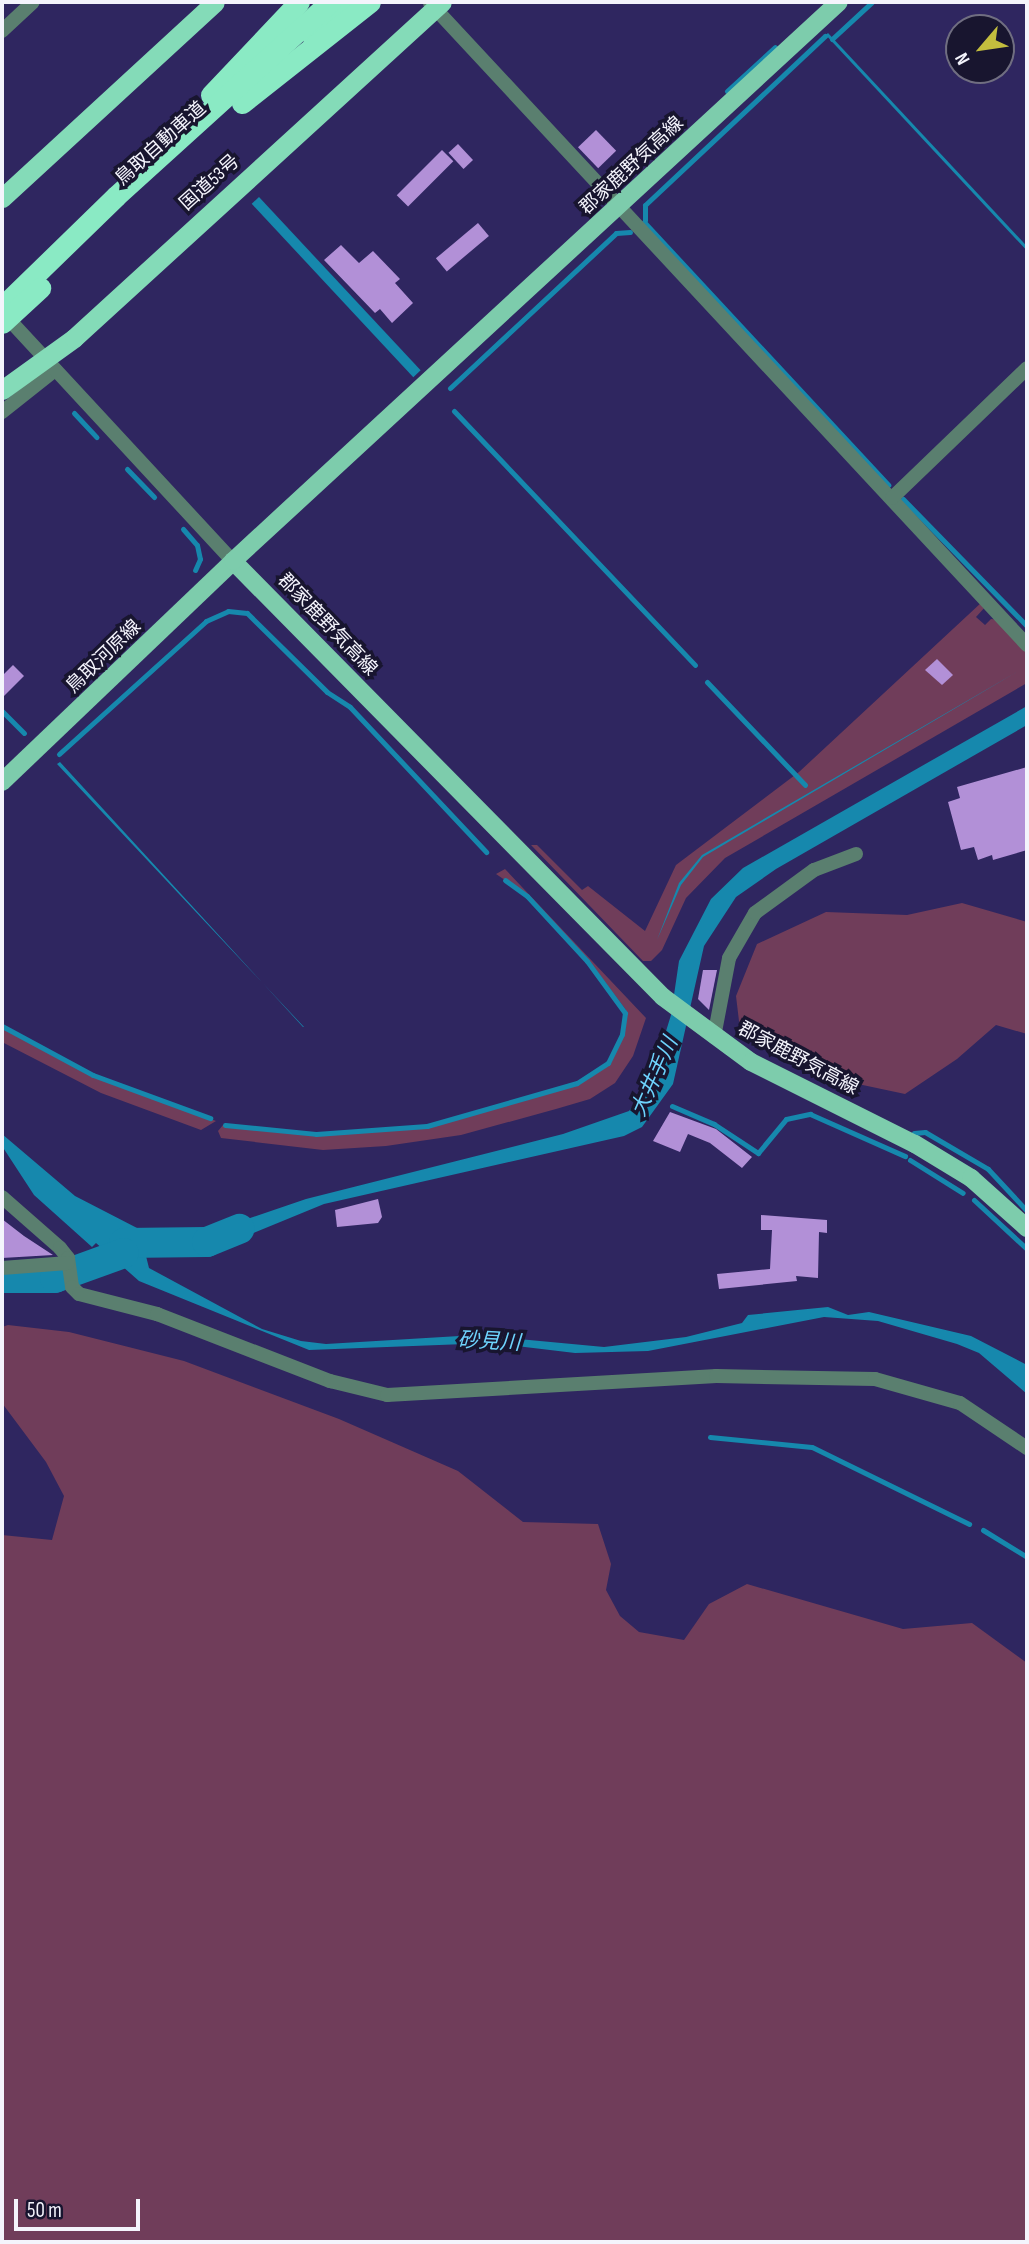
<!DOCTYPE html>
<meta charset="utf-8">
<style>
body{margin:0}
#map{position:relative;width:1029px;height:2244px;overflow:hidden;background:#2f2660;font-family:"Sofia Sans Condensed","Noto Sans JP",sans-serif}
div>[style]{position:absolute}
[style*='--x']{left:calc(var(--x)*1px);top:calc(var(--y)*1px);width:calc(var(--w)*1px);rotate:calc(var(--a)*1deg)}
.green>*{inset:0;background:#703d5a}
.water>*{inset:0;background:#1688ad;transform-origin:0 0}
.stream>*{height:5px;margin:-2.5px;padding:0 2.5px;transform-origin:2.5px;border-radius:2.5px;background:#1688ad}
.river>*{height:30px;margin:-15px;padding:0 15px;transform-origin:15px;border-radius:15px;background:#1688ad}
.building>*{inset:0;background:#b290d7;transform-origin:0 0}
.minor>*{height:14px;margin:-7px;padding:0 7px;transform-origin:7px;border-radius:7px;background:#5a7f6f}
.tertiary>*{height:14px;margin:-7px;padding:0 7px;transform-origin:7px;border-radius:7px;background:#5a7f6f}
.primary>*{height:18px;margin:-9px;padding:0 9px;transform-origin:9px;border-radius:9px;background:#7dccac}
.trunk>*{height:19px;margin:-9.5px;padding:0 9.5px;transform-origin:9.5px;border-radius:9.5px;background:#84dbb8}
.motorway>*{height:21px;margin:-10.5px;padding:0 10.5px;transform-origin:10.5px;border-radius:10.5px;background:#8aeac4}
.motorway-bridge>*{height:21px;margin:-10.5px;padding:0 10.5px;transform-origin:10.5px;border-radius:10.5px;background:#8aeac4}
span{translate:-50% -50%;white-space:nowrap;text-align:center;line-height:1.15;-webkit-text-stroke:7px #18152f;paint-order:stroke}
.street-label{font-size:19px;color:#f4f4fc}
.water-label{font-size:21px;color:#6ed3fc;font-style:italic}
.frame{position:absolute;inset:0;border:4px solid #f4f4fc;pointer-events:none}
.north{position:absolute;left:945px;top:14px;width:70px;height:70px;box-sizing:border-box;background:#18152f;border:2px solid #706e81;border-radius:50%;rotate:241deg;font-size:19px;font-weight:700;line-height:28px;text-align:center;color:#f4f4fc}
.north::after{content:'';display:block;margin:auto;width:24px;height:32px;background:#c3bd3e;clip-path:polygon(50% 0,100% 100%,50% 72%,0 100%)}
.scale{position:absolute;left:14px;top:2199px;width:126px;height:32px;box-sizing:border-box;border:4px solid #f4f4fc;border-top:0;padding-left:9px;font-size:21px;line-height:24px;white-space:nowrap;color:#f4f4fc;-webkit-text-stroke:5px #18152f;paint-order:stroke}
</style>
<div id="map">
<div class="green">
<div style="clip-path:polygon(982px 602px,986px 606px,976px 617px,985px 625px,991px 619px,1001px 620px,1027px 648px,1027px 683px,725px 858px,686px 898px,662px 950px,651px 961px,643px 961px,531px 845px,537px 845px,582px 890px,588px 886px,645px 931px,676px 865px,799px 772px)"></div>
<div style="clip-path:polygon(505px 869px,646px 1018px,633px 1056px,615px 1083px,590px 1099px,556px 1109px,461px 1135px,386px 1146px,323px 1150px,221px 1138px,218px 1131px,223px 1125px,316px 1135px,427px 1127px,578px 1084px,610px 1063px,625px 1031px,626px 1010px,588px 959px,527px 895px,496px 874px)"></div>
<div style="clip-path:polygon(962px 903px,1027px 922px,1027px 1034px,996px 1025px,957px 1059px,905px 1094px,858px 1084px,748px 1039px,739px 1021px,736px 996px,757px 944px,826px 912px,907px 915px)"></div>
<div style="clip-path:polygon(2px 1027px,94px 1076px,216px 1121px,201px 1130px,101px 1093px,2px 1042px)"></div>
<div style="clip-path:polygon(8px 1325px,69px 1332px,184px 1361px,339px 1419px,458px 1471px,523px 1522px,598px 1524px,611px 1564px,606px 1590px,620px 1616px,639px 1632px,684px 1640px,709px 1604px,747px 1584px,903px 1629px,972px 1623px,1027px 1663px,1027px 2242px,2px 2242px,2px 1535px,52px 1540px,64px 1496px,46px 1462px,2px 1403px,2px 1327px)"></div>
</div>
<div class="water">
<div style="left:828px;top:33px;width:292px;height:3px;rotate:47deg"></div>
<div style="left:259px;top:197px;width:237px;height:10px;rotate:47deg"></div>
<div style="clip-path:polygon(1027px 666px,703px 857px,681px 885px,657px 940px,679px 883px,702px 855px)"></div>
<div style="clip-path:polygon(1027px 706px,1027px 725px,776px 869px,736px 897px,704px 946px,673px 1084px,642px 1127px,624px 1136px,324px 1204px,207px 1252px,203px 1234px,306px 1199px,563px 1134px,629px 1111px,650px 1083px,671px 1015px,679px 961px,711px 899px,743px 868px)"></div>
<div style="clip-path:polygon(60px 762px,303px 1027px,304px 1027px,57px 764px)"></div>
<div style="clip-path:polygon(2px 1134px,75px 1196px,170px 1245px,146px 1256px,149px 1268px,262px 1329px,301px 1341px,326px 1344px,476px 1335px,604px 1347px,686px 1337px,742px 1323px,748px 1315px,828px 1307px,848px 1315px,869px 1312px,971px 1336px,1027px 1365px,1027px 1394px,979px 1353px,957px 1344px,878px 1321px,824px 1317px,648px 1351px,575px 1353px,491px 1343px,309px 1350px,139px 1281px,96px 1243px,92px 1247px,34px 1195px,2px 1146px)"></div>
<div style="clip-path:polygon(60px 1268px,62px 1285px,2px 1286px,2px 1273px)"></div>
</div>
<div class="stream">
<div style="--x:832;--y:39;--w:54;--a:-42.8"></div>
<div style="--x:727;--y:91;--w:65;--a:-42.5"></div>
<div style="--x:645;--y:220;--w:15;--a:-90"></div>
<div style="--x:645;--y:205;--w:247;--a:-43.2"></div>
<div style="--x:644;--y:222;--w:359;--a:47.1"></div>
<div style="--x:450;--y:388;--w:227;--a:-43"></div>
<div style="--x:616;--y:233;--w:14;--a:-4"></div>
<div style="--x:454;--y:411;--w:350;--a:46.5"></div>
<div style="--x:74;--y:413;--w:33;--a:47"></div>
<div style="--x:127;--y:469;--w:39;--a:46"></div>
<div style="--x:903;--y:499;--w:177;--a:45.7"></div>
<div style="--x:183;--y:529;--w:21;--a:49"></div>
<div style="--x:197;--y:545;--w:14;--a:78"></div>
<div style="--x:200;--y:559;--w:12;--a:114"></div>
<div style="--x:707;--y:682;--w:142;--a:46.4"></div>
<div style="--x:2;--y:711;--w:31;--a:45"></div>
<div style="--x:59;--y:754;--w:198;--a:-42.1"></div>
<div style="--x:206;--y:621;--w:24;--a:-24"></div>
<div style="--x:228;--y:611;--w:19;--a:6"></div>
<div style="--x:247;--y:613;--w:112;--a:44.6"></div>
<div style="--x:327;--y:692;--w:27;--a:33"></div>
<div style="--x:350;--y:707;--w:199;--a:46.8"></div>
<div style="--x:2;--y:1026;--w:103;--a:28.3"></div>
<div style="--x:93;--y:1075;--w:125;--a:20.2"></div>
<div style="--x:672;--y:1106;--w:46;--a:23.2"></div>
<div style="--x:714;--y:1124;--w:53;--a:33.4"></div>
<div style="--x:758;--y:1153;--w:44;--a:-50.5"></div>
<div style="--x:786;--y:1119;--w:25;--a:-12"></div>
<div style="--x:810;--y:1114;--w:104;--a:23.9"></div>
<div style="--x:225;--y:1125;--w:91;--a:5.6"></div>
<div style="--x:316;--y:1134;--w:111;--a:-4.1"></div>
<div style="--x:427;--y:1126;--w:156;--a:-16"></div>
<div style="--x:577;--y:1083;--w:37;--a:-33"></div>
<div style="--x:608;--y:1063;--w:32;--a:-64"></div>
<div style="--x:622;--y:1034;--w:21;--a:-82"></div>
<div style="--x:625;--y:1013;--w:64;--a:-126.2"></div>
<div style="--x:587;--y:961;--w:88;--a:-132.7"></div>
<div style="--x:527;--y:896;--w:27;--a:-144"></div>
<div style="--x:914;--y:1133;--w:11;--a:-5"></div>
<div style="--x:925;--y:1132;--w:73;--a:30.4"></div>
<div style="--x:988;--y:1169;--w:57;--a:47.1"></div>
<div style="--x:910;--y:1160;--w:62;--a:31.9"></div>
<div style="--x:974;--y:1200;--w:72;--a:42.8"></div>
<div style="--x:710;--y:1437;--w:102;--a:5.6"></div>
<div style="--x:812;--y:1447;--w:175;--a:26.1"></div>
<div style="--x:983;--y:1530;--w:52;--a:31.5"></div>
</div>
<div class="river">
<div style="--x:124;--y:1243;--w:83;--a:-0.7"></div>
<div style="--x:207;--y:1242;--w:35;--a:-22"></div>
<div style="--x:2;--y:1278;--w:53;--a:0"></div>
<div style="--x:55;--y:1278;--w:73;--a:-19.9"></div>
</div>
<div class="building">
<div style="left:596px;top:130px;width:29px;height:25px;rotate:46deg"></div>
<div style="left:458px;top:144px;width:22px;height:13px;rotate:47deg"></div>
<div style="left:442px;top:150px;width:16px;height:64px;rotate:45deg"></div>
<div style="left:478px;top:223px;width:17px;height:55px;rotate:50deg"></div>
<div style="clip-path:polygon(341px 245px,359px 263px,373px 251px,400px 279px,395px 283px,413px 303px,392px 323px,380px 309px,375px 313px,324px 260px)"></div>
<div style="clip-path:polygon(937px 659px,953px 675px,942px 685px,925px 670px)"></div>
<div style="clip-path:polygon(13px 665px,24px 676px,2px 698px,2px 676px)"></div>
<div style="clip-path:polygon(1027px 767px,1027px 850px,993px 860px,992px 855px,978px 860px,974px 847px,961px 850px,948px 802px,960px 798px,957px 787px)"></div>
<div style="clip-path:polygon(703px 970px,717px 970px,709px 1010px,698px 999px)"></div>
<div style="clip-path:polygon(670px 1112px,716px 1129px,752px 1157px,742px 1168px,710px 1143px,688px 1134px,680px 1152px,653px 1141px)"></div>
<div style="clip-path:polygon(378px 1199px,382px 1217px,378px 1223px,337px 1227px,335px 1210px)"></div>
<div style="clip-path:polygon(761px 1215px,827px 1220px,827px 1233px,819px 1232px,818px 1278px,796px 1276px,797px 1281px,719px 1289px,717px 1274px,770px 1269px,772px 1230px,761px 1230px)"></div>
<div style="clip-path:polygon(2px 1219px,24px 1236px,53px 1255px,2px 1258px)"></div>
</div>
<div class="minor">
<div style="--x:430;--y:3;--w:877;--a:47.08"></div>
<div style="--x:2;--y:31;--w:42;--a:-43.1"></div>
<div style="--x:2;--y:412;--w:68;--a:-38.4"></div>
<div style="--x:892;--y:498;--w:187;--a:-43.9"></div>
<div style="--x:714;--y:1037;--w:80;--a:-79.2"></div>
<div style="--x:729;--y:958;--w:52;--a:-60"></div>
<div style="--x:755;--y:913;--w:73;--a:-36.1"></div>
<div style="--x:814;--y:870;--w:45;--a:-20.9"></div>
<div style="--x:2;--y:1197;--w:77;--a:41.3"></div>
<div style="--x:60;--y:1248;--w:13;--a:51"></div>
<div style="--x:68;--y:1258;--w:29;--a:82"></div>
<div style="--x:72;--y:1287;--w:10;--a:45"></div>
<div style="--x:79;--y:1294;--w:81;--a:14.4"></div>
<div style="--x:157;--y:1314;--w:186;--a:21.2"></div>
<div style="--x:330;--y:1381;--w:59;--a:13.8"></div>
<div style="--x:387;--y:1395;--w:330;--a:-3.3"></div>
<div style="--x:716;--y:1376;--w:159;--a:1.1"></div>
<div style="--x:875;--y:1379;--w:88;--a:15.8"></div>
<div style="--x:960;--y:1403;--w:81;--a:33.9"></div>
<div style="--x:2;--y:1268;--w:66;--a:-4.3"></div>
</div>
<div class="tertiary">
<div style="--x:3;--y:313;--w:338;--a:47.2"></div>
</div>
<div class="primary">
<div style="--x:233;--y:561;--w:612;--a:45.4"></div>
<div style="--x:663;--y:997;--w:109;--a:36.5"></div>
<div style="--x:751;--y:1062;--w:183;--a:26.6"></div>
<div style="--x:915;--y:1144;--w:66;--a:31.3"></div>
<div style="--x:971;--y:1178;--w:75;--a:41.8"></div>
<div style="--x:2;--y:782;--w:320;--a:-43.7"></div>
<div style="--x:233;--y:561;--w:824;--a:-42.69"></div>
</div>
<div class="trunk">
<div style="--x:2;--y:198;--w:289;--a:-42.6"></div>
<div style="--x:2;--y:390;--w:89;--a:-35.8"></div>
<div style="--x:74;--y:338;--w:498;--a:-42.4"></div>
</div>
<div class="motorway">
<div style="--x:313;--y:38;--w:53;--a:-42.7"></div>
<div style="--x:211;--y:95;--w:128;--a:-46.6"></div>
<div style="--x:242;--y:103;--w:163;--a:-38.3"></div>
<div style="--x:2;--y:307;--w:159;--a:-44.2"></div>
<div style="--x:116;--y:196;--w:289;--a:-42.2"></div>
</div>
<div class="motorway-bridge">
<div style="--x:2;--y:323;--w:52;--a:-42.6"></div>
</div>
<div class="street-label">
<span style="left:161px;top:144px;rotate:-42deg">鳥取自動車道</span>
<span style="left:632px;top:166px;rotate:-43deg">郡家鹿野気高線</span>
<span style="left:210px;top:183px;rotate:-42deg">国道53号</span>
<span style="left:327px;top:625px;rotate:46deg">郡家鹿野気高線</span>
<span style="left:104px;top:657px;rotate:-44deg">鳥取河原線</span>
<span style="left:798px;top:1059px;rotate:28deg">郡家鹿野気高線</span>
</div>
<div class="water-label">
<span style="left:655px;top:1077px;rotate:-66deg">大井手川</span>
<span style="left:489px;top:1342px;rotate:3deg">砂見川</span>
</div>
<div class="frame"></div>
<div class="north">N</div>
<div class="scale">50 m</div>
</div>
